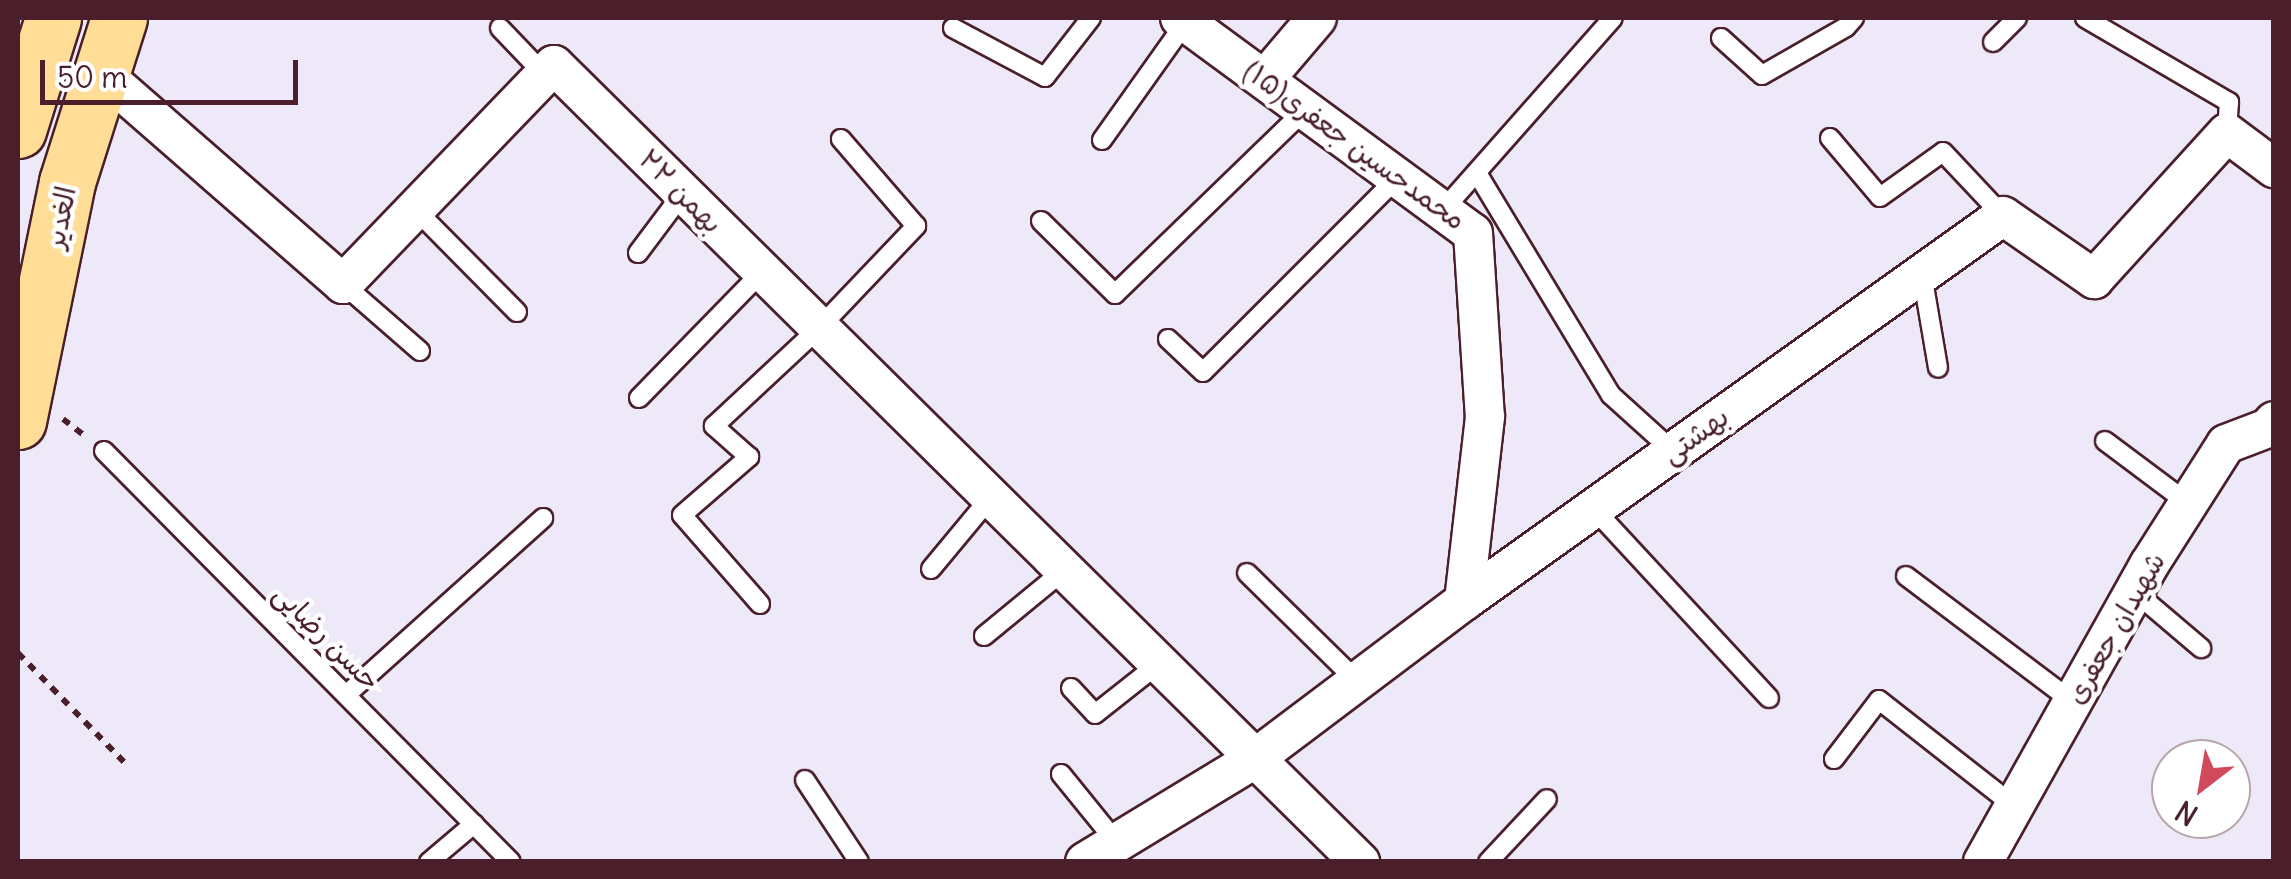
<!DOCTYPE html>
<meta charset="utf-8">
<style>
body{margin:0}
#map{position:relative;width:2291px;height:879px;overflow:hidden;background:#eee9f8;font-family:Delius,"Playpen Sans Arabic",sans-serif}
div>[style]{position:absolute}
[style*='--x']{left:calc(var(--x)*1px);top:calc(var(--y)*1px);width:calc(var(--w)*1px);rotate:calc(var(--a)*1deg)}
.path>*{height:6px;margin-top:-3px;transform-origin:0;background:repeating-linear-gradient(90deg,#4a1f2b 0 8px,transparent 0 16px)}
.roads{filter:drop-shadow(2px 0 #4a1f2b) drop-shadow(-2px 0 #4a1f2b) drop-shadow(0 2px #4a1f2b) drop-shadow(0 -2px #4a1f2b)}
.lane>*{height:18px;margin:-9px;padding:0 9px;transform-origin:9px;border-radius:9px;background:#fff}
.street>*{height:38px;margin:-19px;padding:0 19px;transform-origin:19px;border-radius:19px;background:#fff}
.primary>*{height:55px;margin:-27.5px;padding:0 27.5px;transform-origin:27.5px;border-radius:27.5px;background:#ffdd96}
span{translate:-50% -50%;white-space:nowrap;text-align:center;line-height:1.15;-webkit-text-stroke:9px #fff;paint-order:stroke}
.street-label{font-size:28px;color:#4a1f2b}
.frame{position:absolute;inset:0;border:20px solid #4a1f2b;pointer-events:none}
.north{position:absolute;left:2151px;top:739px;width:100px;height:100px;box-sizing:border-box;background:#fff;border:2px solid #b7a5aa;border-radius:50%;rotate:211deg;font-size:28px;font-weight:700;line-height:40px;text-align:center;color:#4a1f2b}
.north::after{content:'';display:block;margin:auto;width:35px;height:45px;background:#d1495b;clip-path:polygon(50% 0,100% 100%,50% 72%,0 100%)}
.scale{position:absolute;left:40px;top:60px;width:258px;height:45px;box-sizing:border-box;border:5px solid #4a1f2b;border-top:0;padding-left:12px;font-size:30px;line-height:35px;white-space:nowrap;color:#4a1f2b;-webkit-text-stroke:8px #fff;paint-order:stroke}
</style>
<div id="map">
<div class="path">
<div style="--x:63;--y:419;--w:28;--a:38"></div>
<div style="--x:18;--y:653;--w:156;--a:45.8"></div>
</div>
<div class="roads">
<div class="lane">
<div style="--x:2085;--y:18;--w:167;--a:30.3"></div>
<div style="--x:2229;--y:102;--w:31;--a:94"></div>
<div style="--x:500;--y:28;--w:65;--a:46.2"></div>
<div style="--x:953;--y:28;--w:104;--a:28"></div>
<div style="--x:1045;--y:77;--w:75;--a:-52.1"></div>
<div style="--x:1721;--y:38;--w:55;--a:42.1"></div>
<div style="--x:1762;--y:75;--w:97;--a:-29.7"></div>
<div style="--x:1846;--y:27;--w:12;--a:-48"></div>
<div style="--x:1993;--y:42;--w:34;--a:-45"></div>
<div style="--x:1830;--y:138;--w:77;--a:49.7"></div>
<div style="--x:1880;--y:197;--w:77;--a:-35.5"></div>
<div style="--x:1943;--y:152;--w:88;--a:46.8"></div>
<div style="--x:1102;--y:140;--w:145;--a:-54.6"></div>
<div style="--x:1477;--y:173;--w:259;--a:58.9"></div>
<div style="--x:1611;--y:395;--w:84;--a:42.1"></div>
<div style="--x:415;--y:209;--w:145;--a:45.3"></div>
<div style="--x:1443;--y:210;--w:256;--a:-48.5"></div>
<div style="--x:1041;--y:221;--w:104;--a:44.6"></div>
<div style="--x:1115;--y:294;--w:266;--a:-44.1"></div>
<div style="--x:638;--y:253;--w:75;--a:-53.1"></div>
<div style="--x:1922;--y:274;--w:95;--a:80.3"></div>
<div style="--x:343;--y:284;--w:102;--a:41"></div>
<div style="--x:1168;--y:339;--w:48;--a:43.3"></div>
<div style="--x:1203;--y:372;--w:276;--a:-45"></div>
<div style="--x:639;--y:398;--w:176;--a:-45.7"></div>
<div style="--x:2105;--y:441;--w:104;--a:36.8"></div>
<div style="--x:104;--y:451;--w:578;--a:45.28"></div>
<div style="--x:1593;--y:508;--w:259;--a:47.2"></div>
<div style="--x:931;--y:569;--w:92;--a:-50.3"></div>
<div style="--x:1247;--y:573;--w:154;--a:44.5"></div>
<div style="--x:1906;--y:576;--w:209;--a:37"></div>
<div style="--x:2135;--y:592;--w:87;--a:40.3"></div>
<div style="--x:760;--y:604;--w:118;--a:-131.2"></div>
<div style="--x:682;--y:515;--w:89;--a:-40.9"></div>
<div style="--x:749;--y:457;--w:47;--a:-138.5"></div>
<div style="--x:714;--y:426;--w:144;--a:-43"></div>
<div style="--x:819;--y:328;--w:141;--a:-46.4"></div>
<div style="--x:916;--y:226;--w:115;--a:-130.8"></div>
<div style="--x:984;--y:636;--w:102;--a:-39.4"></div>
<div style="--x:1071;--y:688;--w:35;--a:47"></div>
<div style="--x:1095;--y:714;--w:79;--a:-38.3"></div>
<div style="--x:346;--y:695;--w:265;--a:-41.9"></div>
<div style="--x:1834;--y:759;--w:74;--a:-52.7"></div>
<div style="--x:1879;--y:700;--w:172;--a:38.1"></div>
<div style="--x:1061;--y:774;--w:89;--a:50.9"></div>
<div style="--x:805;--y:780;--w:98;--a:56.6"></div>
<div style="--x:429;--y:862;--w:59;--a:-40.2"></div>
<div style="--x:1488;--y:862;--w:86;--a:-46.9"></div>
</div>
<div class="street">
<div style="--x:1180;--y:18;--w:363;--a:36.3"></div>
<div style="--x:1473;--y:233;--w:184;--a:86.3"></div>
<div style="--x:1485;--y:417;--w:185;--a:96.5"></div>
<div style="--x:99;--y:71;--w:324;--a:41.1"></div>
<div style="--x:343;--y:284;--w:304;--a:-46.1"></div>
<div style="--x:554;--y:65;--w:1134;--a:44.68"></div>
<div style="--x:1265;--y:79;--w:80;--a:-49.6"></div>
<div style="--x:1085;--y:862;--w:197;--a:-31.3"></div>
<div style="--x:1253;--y:760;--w:264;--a:-37"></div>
<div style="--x:1464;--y:601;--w:662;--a:-35.54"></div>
<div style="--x:2003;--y:216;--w:111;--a:34.7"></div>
<div style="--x:2094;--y:279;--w:197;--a:-47.7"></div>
<div style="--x:2227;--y:133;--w:59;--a:36.7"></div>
<div style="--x:1983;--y:862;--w:340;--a:-60.8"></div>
<div style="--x:2149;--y:565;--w:143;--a:-57.5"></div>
<div style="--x:2226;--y:444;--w:45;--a:-20.9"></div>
<div style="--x:2268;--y:428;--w:9;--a:-49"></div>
</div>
<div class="primary">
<div style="--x:18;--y:130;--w:117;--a:-72.6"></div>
<div style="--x:18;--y:421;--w:244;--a:-78.4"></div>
<div style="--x:67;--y:182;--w:172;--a:-72.4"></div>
</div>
</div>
<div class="street-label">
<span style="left:1355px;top:145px;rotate:36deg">محمدحسین جعفری(۱۵)</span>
<span style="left:681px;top:191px;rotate:45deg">۲۲ بهمن</span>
<span style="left:60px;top:217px;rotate:-78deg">الغدیر</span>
<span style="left:1695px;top:435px;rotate:-36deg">بهشتی</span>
<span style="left:2115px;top:628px;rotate:-60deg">شهیدان جعفری</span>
<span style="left:327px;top:637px;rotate:45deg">حسن رضایی</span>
</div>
<div class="frame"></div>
<div class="north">N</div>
<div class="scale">50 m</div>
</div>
